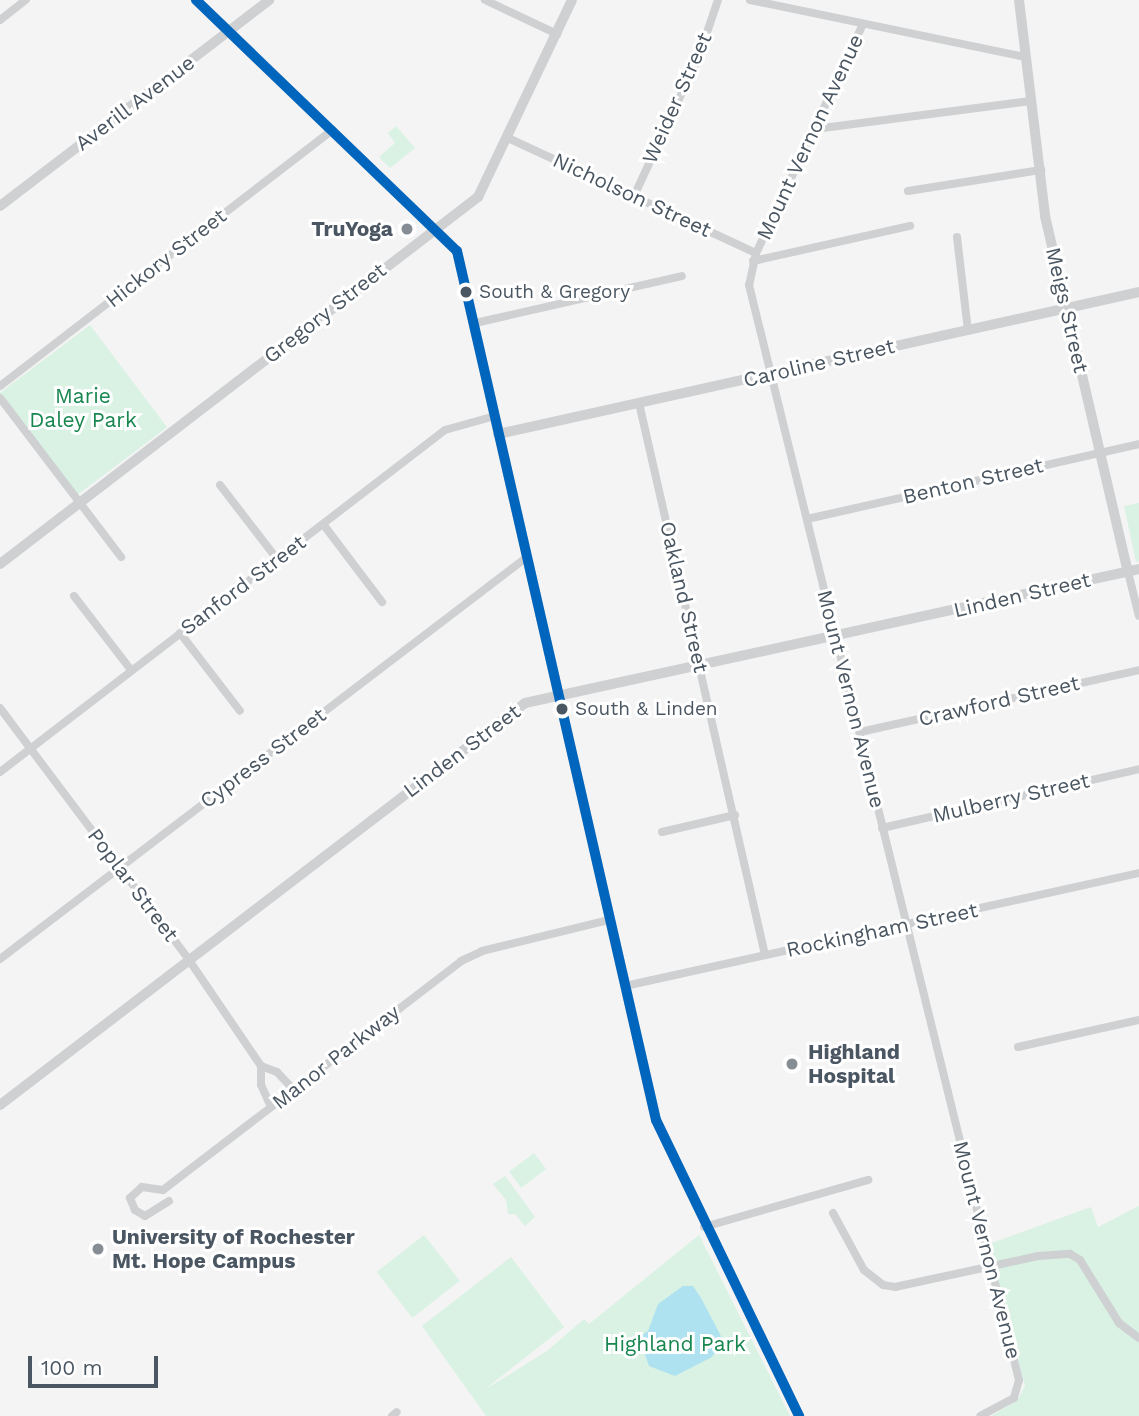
<!DOCTYPE html>
<style>
body{margin:0}
#map{position:relative;width:1139px;height:1416px;overflow:hidden;background:#f4f4f4;font-family:"Work Sans",sans-serif}
div>[style]{position:absolute}
[style*='--x']{left:calc(var(--x)*1px);top:calc(var(--y)*1px);width:calc(var(--w)*1px);rotate:calc(var(--a)*1deg)}
.green>*{inset:0;background:#d9f2e3;transform-origin:0 0}
.water>*{inset:0;background:#aee2f0}
.minor>*{height:8px;margin:-4px;padding:0 4px;transform-origin:4px;border-radius:4px;background:#ced0d2}
.tertiary>*{height:10px;margin:-5px;padding:0 5px;transform-origin:5px;border-radius:5px;background:#ced0d2}
.secondary>*{height:10px;margin:-5px;padding:0 5px;transform-origin:5px;border-radius:5px;background:#ced0d4}
.bus-1>*{height:10px;margin:-5px;padding:0 5px;transform-origin:5px;border-radius:5px;background:#0065bd}
.dots>*{width:19px;height:19px;translate:-50% -50%;box-sizing:border-box;border:4px solid #fff;border-radius:50%}
span{translate:-50% -50%;white-space:nowrap;text-align:center;line-height:1.15;-webkit-text-stroke:6px #fff;paint-order:stroke}
.bus-label{font-size:19px;color:#4a5661}
.left{translate:0 -50%;text-align:left}
.street-label{font-size:21px;color:#4a5661}
.poi-label{font-size:21px;color:#4a5661;font-weight:700}
.right{translate:-100% -50%;text-align:right}
.park-label{font-size:21px;color:#17864f}
.scale{position:absolute;left:28px;top:1356px;width:130px;height:32px;box-sizing:border-box;border:4px solid #4a5661;border-top:0;padding-left:9px;font-size:21px;line-height:24px;white-space:nowrap;color:#4a5661;-webkit-text-stroke:5px #fff;paint-order:stroke}
</style>
<div id="map">
<div class="green">
<div style="clip-path:polygon(396px 126px,415px 148px,390px 168px,379px 157px,395px 143px,388px 133px)"></div>
<div style="left:90px;top:325px;width:128px;height:113px;rotate:53deg"></div>
<div style="clip-path:polygon(1139px 503px,1139px 561px,1136px 562px,1124px 506px)"></div>
<div style="left:534px;top:1153px;width:20px;height:31px;rotate:53deg"></div>
<div style="clip-path:polygon(505px 1176px,535px 1217px,525px 1226px,515px 1214px,508px 1214px,506px 1200px,493px 1184px)"></div>
<div style="clip-path:polygon(1139px 1206px,1139px 1416px,991px 1416px,1017px 1401px,1025px 1386px,989px 1244px,1091px 1207px,1098px 1227px)"></div>
<div style="left:424px;top:1235px;width:58px;height:60px;rotate:52deg"></div>
<div style="clip-path:polygon(699px 1235px,790px 1416px,486px 1416px,422px 1326px,511px 1257px,564px 1327px,484px 1390px,547px 1351px,584px 1319px,589px 1324px)"></div>
</div>
<div class="water">
<div style="clip-path:polygon(683px 1286px,693px 1286px,701px 1298px,723px 1340px,712px 1357px,675px 1376px,649px 1366px,639px 1337px,648px 1331px,658px 1304px)"></div>
</div>
<div class="minor">
<div style="--x:485;--y:0;--w:80;--a:25.3"></div>
<div style="--x:750;--y:0;--w:282;--a:11.7"></div>
<div style="--x:0;--y:20;--w:33;--a:-38"></div>
<div style="--x:863;--y:24;--w:253;--a:115"></div>
<div style="--x:756;--y:253;--w:33;--a:102"></div>
<div style="--x:749;--y:285;--w:1128;--a:76.15"></div>
<div style="--x:1019;--y:1380;--w:19;--a:106"></div>
<div style="--x:1014;--y:1398;--w:38;--a:152"></div>
<div style="--x:815;--y:129;--w:218;--a:-7.4"></div>
<div style="--x:508;--y:138;--w:273;--a:24.9"></div>
<div style="--x:908;--y:191;--w:135;--a:-9"></div>
<div style="--x:634;--y:196;--w:154;--a:-65.1"></div>
<div style="--x:699;--y:56;--w:59;--a:-71.3"></div>
<div style="--x:957;--y:237;--w:94;--a:83.3"></div>
<div style="--x:753;--y:261;--w:161;--a:-12.6"></div>
<div style="--x:475;--y:323;--w:212;--a:-12.8"></div>
<div style="--x:0;--y:386;--w:420;--a:-37.6"></div>
<div style="--x:0;--y:398;--w:200;--a:52.7"></div>
<div style="--x:639;--y:403;--w:566;--a:77.14"></div>
<div style="--x:220;--y:485;--w:93;--a:52.4"></div>
<div style="--x:807;--y:519;--w:340;--a:-12.7"></div>
<div style="--x:323;--y:524;--w:98;--a:52.9"></div>
<div style="--x:1128;--y:572;--w:45;--a:76"></div>
<div style="--x:74;--y:596;--w:93;--a:52.4"></div>
<div style="--x:180;--y:633;--w:98;--a:52.4"></div>
<div style="--x:0;--y:708;--w:315;--a:53.1"></div>
<div style="--x:189;--y:960;--w:128;--a:55.8"></div>
<div style="--x:860;--y:732;--w:286;--a:-12.5"></div>
<div style="--x:0;--y:772;--w:561;--a:-37.54"></div>
<div style="--x:445;--y:430;--w:52;--a:-15.6"></div>
<div style="--x:882;--y:828;--w:264;--a:-12.9"></div>
<div style="--x:662;--y:832;--w:75;--a:-13.1"></div>
<div style="--x:0;--y:959;--w:663;--a:-37.34"></div>
<div style="--x:625;--y:986;--w:526;--a:-12.4"></div>
<div style="--x:1018;--y:1047;--w:124;--a:-12.6"></div>
<div style="--x:271;--y:1107;--w:24;--a:-114"></div>
<div style="--x:261;--y:1085;--w:19;--a:-90"></div>
<div style="--x:261;--y:1066;--w:17;--a:21"></div>
<div style="--x:277;--y:1072;--w:23;--a:47"></div>
<div style="--x:169;--y:1201;--w:28;--a:148"></div>
<div style="--x:145;--y:1216;--w:12;--a:-149"></div>
<div style="--x:135;--y:1210;--w:13;--a:-113"></div>
<div style="--x:130;--y:1198;--w:16;--a:-43"></div>
<div style="--x:142;--y:1187;--w:21;--a:8"></div>
<div style="--x:163;--y:1190;--w:376;--a:-37.5"></div>
<div style="--x:461;--y:961;--w:23;--a:-25"></div>
<div style="--x:482;--y:951;--w:131;--a:-13.7"></div>
<div style="--x:833;--y:1213;--w:65;--a:61.5"></div>
<div style="--x:864;--y:1270;--w:24;--a:38"></div>
<div style="--x:883;--y:1285;--w:12;--a:9"></div>
<div style="--x:895;--y:1287;--w:146;--a:-12.2"></div>
<div style="--x:1038;--y:1256;--w:32;--a:-4"></div>
<div style="--x:1070;--y:1254;--w:12;--a:31"></div>
<div style="--x:1080;--y:1260;--w:74;--a:58.2"></div>
<div style="--x:1119;--y:1323;--w:25;--a:37"></div>
<div style="--x:704;--y:1227;--w:171;--a:-16"></div>
<div style="--x:392;--y:1416;--w:6;--a:-39"></div>
</div>
<div class="tertiary">
<div style="--x:1019;--y:0;--w:218;--a:83.1"></div>
<div style="--x:1045;--y:216;--w:366;--a:76.9"></div>
<div style="--x:0;--y:206;--w:339;--a:-37.4"></div>
<div style="--x:498;--y:434;--w:657;--a:-12.49"></div>
<div style="--x:0;--y:564;--w:603;--a:-37.52"></div>
<div style="--x:478;--y:197;--w:218;--a:-64.5"></div>
<div style="--x:0;--y:1105;--w:661;--a:-37.44"></div>
<div style="--x:525;--y:703;--w:628;--a:-12.31"></div>
</div>
<div class="secondary">
<div style="--x:196;--y:0;--w:362;--a:43.9"></div>
<div style="--x:457;--y:251;--w:891;--a:77.1"></div>
<div style="--x:656;--y:1120;--w:329;--a:64.2"></div>
</div>
<div class="bus-1">
<div style="--x:196;--y:0;--w:362;--a:43.9"></div>
<div style="--x:457;--y:251;--w:891;--a:77.1"></div>
<div style="--x:656;--y:1120;--w:329;--a:64.2"></div>
</div>
<div class="dots">
<div style="left:407px;top:229px;background:#868d94"></div>
<div style="left:466px;top:292px;background:#4a5661"></div>
<div style="left:562px;top:709px;background:#4a5661"></div>
<div style="left:792px;top:1064px;background:#868d94"></div>
<div style="left:98px;top:1249px;background:#868d94"></div>
</div>
<div class="bus-label">
<span class="left" style="left:479px;top:292px">South &amp; Gregory</span>
<span class="left" style="left:575px;top:709px">South &amp; Linden</span>
</div>
<div class="street-label">
<span style="left:677px;top:98px;rotate:-66deg">Weider Street</span>
<span style="left:135px;top:103px;rotate:-37deg">Averill Avenue</span>
<span style="left:810px;top:137px;rotate:-65deg">Mount Vernon Avenue</span>
<span style="left:632px;top:195px;rotate:25deg">Nicholson Street</span>
<span style="left:166px;top:258px;rotate:-38deg">Hickory Street</span>
<span style="left:1067px;top:310px;rotate:77deg">Meigs Street</span>
<span style="left:325px;top:313px;rotate:-38deg">Gregory Street</span>
<span style="left:819px;top:363px;rotate:-13deg">Caroline Street</span>
<span style="left:973px;top:481px;rotate:-13deg">Benton Street</span>
<span style="left:243px;top:585px;rotate:-37deg">Sanford Street</span>
<span style="left:1022px;top:595px;rotate:-13deg">Linden Street</span>
<span style="left:684px;top:597px;rotate:77deg">Oakland Street</span>
<span style="left:851px;top:699px;rotate:76deg">Mount Vernon Avenue</span>
<span style="left:999px;top:701px;rotate:-13deg">Crawford Street</span>
<span style="left:462px;top:751px;rotate:-37deg">Linden Street</span>
<span style="left:263px;top:758px;rotate:-37deg">Cypress Street</span>
<span style="left:1011px;top:798px;rotate:-13deg">Mulberry Street</span>
<span style="left:133px;top:885px;rotate:53deg">Poplar Street</span>
<span style="left:882px;top:930px;rotate:-12deg">Rockingham Street</span>
<span style="left:336px;top:1057px;rotate:-38deg">Manor Parkway</span>
<span style="left:987px;top:1250px;rotate:76deg">Mount Vernon Avenue</span>
</div>
<div class="poi-label">
<span class="right" style="left:393px;top:229px">TruYoga</span>
<span class="left" style="left:808px;top:1064px">Highland<br>Hospital</span>
<span class="left" style="left:112px;top:1249px">University of Rochester<br>Mt. Hope Campus</span>
</div>
<div class="park-label">
<span style="left:83px;top:408px">Marie<br>Daley Park</span>
<span style="left:675px;top:1344px">Highland Park</span>
</div>
<div class="scale">100 m</div>
</div>
